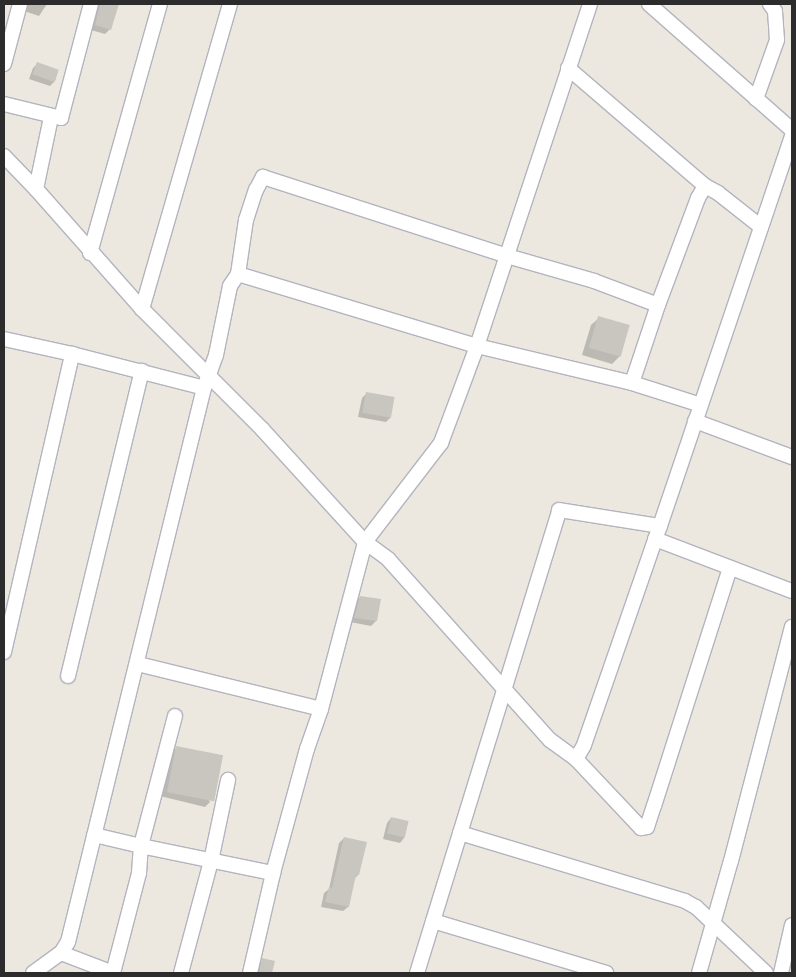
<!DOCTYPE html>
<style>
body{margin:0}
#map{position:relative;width:796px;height:977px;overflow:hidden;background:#ece8df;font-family:"Fira Sans Condensed",sans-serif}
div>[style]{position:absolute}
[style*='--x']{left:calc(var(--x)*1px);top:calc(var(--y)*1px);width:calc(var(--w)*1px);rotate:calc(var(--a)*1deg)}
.shadow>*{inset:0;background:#0003}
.building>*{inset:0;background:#c8c6be;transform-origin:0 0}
.roads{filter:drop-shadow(1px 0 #b3b4be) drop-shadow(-1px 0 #b3b4be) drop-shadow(0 1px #b3b4be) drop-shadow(0 -1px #b3b4be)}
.minor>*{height:14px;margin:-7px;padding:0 7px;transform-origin:7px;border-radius:7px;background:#fff}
span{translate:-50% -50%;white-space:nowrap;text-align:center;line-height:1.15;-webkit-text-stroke:4.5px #fff;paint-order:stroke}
.frame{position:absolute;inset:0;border:5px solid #2c2c2c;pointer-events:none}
</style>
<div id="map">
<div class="shadow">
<div style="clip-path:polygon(23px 4px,47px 4px,39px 16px,24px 11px)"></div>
<div style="clip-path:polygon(93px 4px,117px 5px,110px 29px,105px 34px,91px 30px)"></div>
<div style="clip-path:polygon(37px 64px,58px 71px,55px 81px,50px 86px,29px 79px,33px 68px)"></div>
<div style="clip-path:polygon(599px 318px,620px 356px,612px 364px,582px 355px,591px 325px)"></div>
<div style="clip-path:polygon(367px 393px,391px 417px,386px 422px,358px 417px,362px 398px)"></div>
<div style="clip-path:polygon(360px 597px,379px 600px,376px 621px,371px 626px,350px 622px,356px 602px)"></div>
<div style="clip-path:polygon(177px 747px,210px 802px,205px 807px,160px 796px,172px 752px)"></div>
<div style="clip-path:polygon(391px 818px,408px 822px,404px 838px,400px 843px,383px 839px,387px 823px)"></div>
<div style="clip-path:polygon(344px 838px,358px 875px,354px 879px,348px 907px,343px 911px,321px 907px,324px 893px,329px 889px,339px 843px)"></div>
<div style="clip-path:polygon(263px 960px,274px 962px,271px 973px,256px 973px,258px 965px)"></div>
</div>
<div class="building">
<div style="clip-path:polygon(100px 4px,119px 4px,111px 30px,95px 25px)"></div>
<div style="left:37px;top:62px;width:23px;height:13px;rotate:20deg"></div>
<div style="left:598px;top:316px;width:33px;height:33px;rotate:16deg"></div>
<div style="left:366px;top:392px;width:29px;height:21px;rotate:10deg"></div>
<div style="clip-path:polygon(360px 596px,381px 599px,377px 621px,354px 618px)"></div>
<div style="left:176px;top:746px;width:48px;height:47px;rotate:11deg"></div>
<div style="left:391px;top:817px;width:18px;height:17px;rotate:13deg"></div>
<div style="clip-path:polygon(344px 837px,367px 842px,359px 875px,356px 875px,349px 907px,325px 902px,329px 887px,332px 888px)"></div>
<div style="clip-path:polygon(262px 958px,275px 961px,272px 973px,259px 973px)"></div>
</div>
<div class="roads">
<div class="minor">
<div style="--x:649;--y:4;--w:191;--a:41.4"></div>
<div style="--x:4;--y:64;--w:62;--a:-75.1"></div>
<div style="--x:568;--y:68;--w:181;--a:40.7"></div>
<div style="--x:705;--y:186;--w:15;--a:28"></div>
<div style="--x:718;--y:193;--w:55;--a:38.3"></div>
<div style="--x:756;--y:99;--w:63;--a:-70.4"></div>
<div style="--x:777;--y:40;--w:29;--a:-94"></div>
<div style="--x:775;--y:11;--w:9;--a:-126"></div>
<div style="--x:4;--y:104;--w:59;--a:13.8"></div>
<div style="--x:61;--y:118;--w:118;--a:-75.3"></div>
<div style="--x:4;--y:156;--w:46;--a:45.9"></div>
<div style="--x:36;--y:189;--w:160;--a:48.5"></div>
<div style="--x:142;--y:309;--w:170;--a:45"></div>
<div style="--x:262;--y:429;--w:153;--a:47.7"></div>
<div style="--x:365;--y:542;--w:29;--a:36"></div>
<div style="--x:388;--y:559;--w:243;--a:48.2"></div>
<div style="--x:550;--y:740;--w:32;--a:36"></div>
<div style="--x:576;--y:759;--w:95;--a:46.7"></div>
<div style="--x:641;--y:828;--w:6;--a:-9"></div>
<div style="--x:647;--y:827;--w:22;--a:-72"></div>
<div style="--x:654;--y:806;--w:250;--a:-72.3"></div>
<div style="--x:36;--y:189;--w:74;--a:-78.2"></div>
<div style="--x:90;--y:253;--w:259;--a:-74.3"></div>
<div style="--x:238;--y:274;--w:250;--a:16.8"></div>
<div style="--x:477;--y:346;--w:159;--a:13.4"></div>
<div style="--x:632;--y:383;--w:72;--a:17.7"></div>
<div style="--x:142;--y:309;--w:317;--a:-73.9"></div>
<div style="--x:4;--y:339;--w:70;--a:12.4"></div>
<div style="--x:72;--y:354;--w:136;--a:14.4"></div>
<div style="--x:632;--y:383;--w:82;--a:-71.6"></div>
<div style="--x:658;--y:305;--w:114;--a:-69.5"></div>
<div style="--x:698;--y:198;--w:14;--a:-60"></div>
<div style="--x:695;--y:421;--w:103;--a:20.4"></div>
<div style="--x:655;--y:539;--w:147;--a:20.8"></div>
<div style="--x:4;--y:652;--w:306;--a:-77.1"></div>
<div style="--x:138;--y:664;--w:188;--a:13.8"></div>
<div style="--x:68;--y:676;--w:314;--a:-76.4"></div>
<div style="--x:175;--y:716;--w:134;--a:104.7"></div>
<div style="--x:141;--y:846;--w:135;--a:11.6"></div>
<div style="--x:576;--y:759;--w:16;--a:-60"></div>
<div style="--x:584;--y:745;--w:232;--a:-70.9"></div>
<div style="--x:460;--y:833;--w:235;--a:16.8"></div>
<div style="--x:685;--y:901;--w:13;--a:29"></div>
<div style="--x:696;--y:907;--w:96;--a:43.3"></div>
<div style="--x:433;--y:921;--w:181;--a:16.7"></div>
<div style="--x:61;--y:953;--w:56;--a:21"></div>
<div style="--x:113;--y:973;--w:103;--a:-75.4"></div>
<div style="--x:139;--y:873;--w:27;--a:-86"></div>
<div style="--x:141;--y:846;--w:48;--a:-166.8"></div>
<div style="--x:33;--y:973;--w:34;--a:-36"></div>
<div style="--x:61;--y:953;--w:13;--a:-58"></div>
<div style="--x:68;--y:942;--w:570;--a:-76.21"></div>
<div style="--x:204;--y:388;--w:35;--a:-70"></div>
<div style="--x:216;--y:355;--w:70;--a:-78.5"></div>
<div style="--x:230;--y:286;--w:14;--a:-56"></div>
<div style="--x:238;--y:274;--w:55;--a:-81.6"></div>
<div style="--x:246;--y:220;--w:32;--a:-72"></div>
<div style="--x:256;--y:190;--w:15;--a:-62"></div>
<div style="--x:263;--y:177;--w:256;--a:17.9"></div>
<div style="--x:507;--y:256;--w:91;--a:16"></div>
<div style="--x:594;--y:281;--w:68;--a:20.6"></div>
<div style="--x:181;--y:973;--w:116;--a:-75"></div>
<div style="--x:211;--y:861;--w:83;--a:-78.1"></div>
<div style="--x:250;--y:973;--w:103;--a:-77"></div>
<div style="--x:273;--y:873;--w:129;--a:-74.7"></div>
<div style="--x:307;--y:749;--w:42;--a:-70.7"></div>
<div style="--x:321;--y:709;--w:173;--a:-75.2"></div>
<div style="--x:365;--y:542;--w:125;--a:-52.5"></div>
<div style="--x:441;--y:443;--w:103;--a:-69.6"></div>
<div style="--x:477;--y:346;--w:360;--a:-71.7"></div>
<div style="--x:417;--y:973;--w:484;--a:-72.9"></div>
<div style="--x:559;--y:510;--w:102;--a:9"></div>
<div style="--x:660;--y:526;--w:413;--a:-71.3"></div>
<div style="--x:699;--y:973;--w:116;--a:-74.1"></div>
<div style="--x:731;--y:861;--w:242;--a:-75.4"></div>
<div style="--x:781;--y:973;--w:49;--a:-77.1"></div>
</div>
</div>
<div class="frame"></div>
</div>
